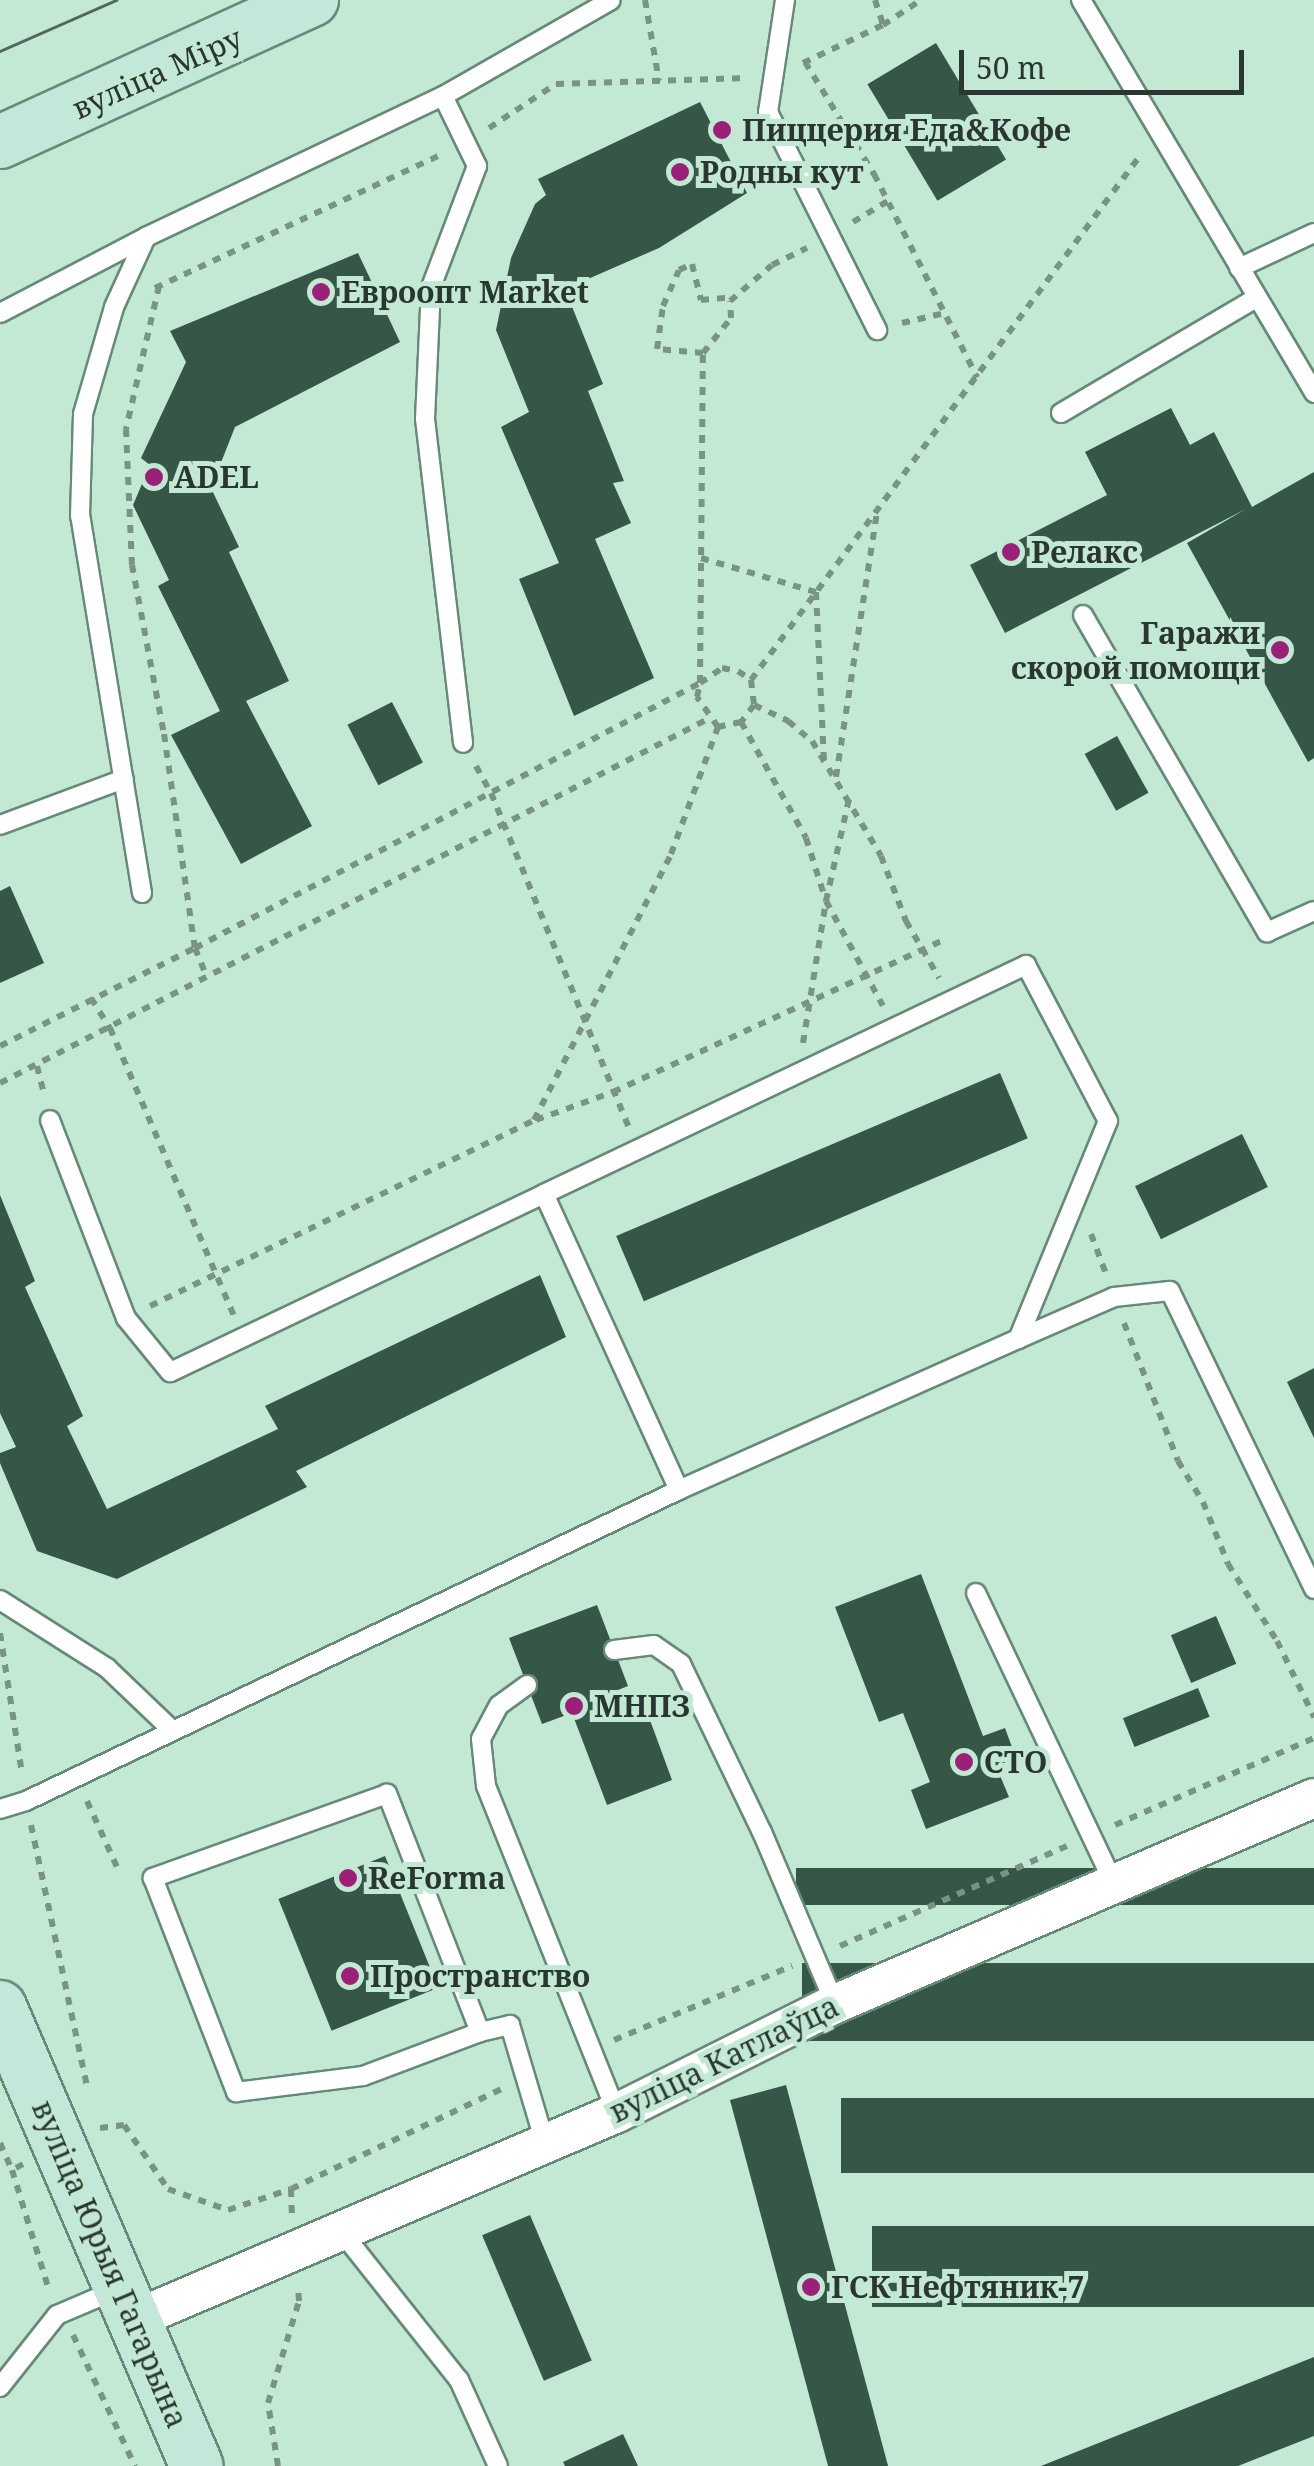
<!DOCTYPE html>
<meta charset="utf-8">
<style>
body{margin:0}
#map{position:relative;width:1314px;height:2466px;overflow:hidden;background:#c3e9d5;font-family:"Noto Serif",serif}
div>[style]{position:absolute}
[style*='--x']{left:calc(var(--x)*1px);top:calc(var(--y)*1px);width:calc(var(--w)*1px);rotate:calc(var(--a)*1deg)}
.building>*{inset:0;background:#365747;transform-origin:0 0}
.path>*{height:6px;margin-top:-3px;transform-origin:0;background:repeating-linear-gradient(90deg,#799385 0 8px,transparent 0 16px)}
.roads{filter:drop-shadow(2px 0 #678978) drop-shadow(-2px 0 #678978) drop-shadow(0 2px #678978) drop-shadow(0 -2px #678978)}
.lane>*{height:18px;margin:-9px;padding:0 9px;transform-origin:9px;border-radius:9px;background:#fff}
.street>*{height:38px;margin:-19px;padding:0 19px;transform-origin:19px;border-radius:19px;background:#fff}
.secondary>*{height:52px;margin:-26px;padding:0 26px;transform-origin:26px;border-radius:26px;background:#c3e7d9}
.tram>*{height:2.5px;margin:-1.25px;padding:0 1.25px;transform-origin:1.25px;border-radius:1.25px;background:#53675d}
.dots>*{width:28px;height:28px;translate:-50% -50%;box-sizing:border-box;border:5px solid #c3e9d5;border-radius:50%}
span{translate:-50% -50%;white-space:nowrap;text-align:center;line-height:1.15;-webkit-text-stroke:10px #c3e9d5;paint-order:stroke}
.street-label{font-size:30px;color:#293730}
.poi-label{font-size:30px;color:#293730;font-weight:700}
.left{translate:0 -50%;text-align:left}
.right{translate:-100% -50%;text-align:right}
.scale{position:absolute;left:959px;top:50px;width:285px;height:45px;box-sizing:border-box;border:5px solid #293730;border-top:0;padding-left:12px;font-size:30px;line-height:35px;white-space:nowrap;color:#293730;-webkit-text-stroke:8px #c3e9d5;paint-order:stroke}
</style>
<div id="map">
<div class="building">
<div style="left:936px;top:43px;width:136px;height:80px;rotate:59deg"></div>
<div style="clip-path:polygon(700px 102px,747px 193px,659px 248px,565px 289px,603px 384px,588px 391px,624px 481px,613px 483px,631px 523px,595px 539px,654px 678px,574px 716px,519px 579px,559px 563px,501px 427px,529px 412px,496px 330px,511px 258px,535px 204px,546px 195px,538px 179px)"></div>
<div style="clip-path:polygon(358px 253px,400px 342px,235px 427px,211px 488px,239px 547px,229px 552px,289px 681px,246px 701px,312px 826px,241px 864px,171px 735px,220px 711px,158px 586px,169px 580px,133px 505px,150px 465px,141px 458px,186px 362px,170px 331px)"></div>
<div style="clip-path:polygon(1171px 408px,1190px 445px,1214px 432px,1252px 507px,1314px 472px,1314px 758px,1308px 762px,1187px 543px,1246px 509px,1005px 633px,970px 565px,1107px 495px,1085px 452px)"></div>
<div style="left:392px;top:702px;width:68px;height:50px;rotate:63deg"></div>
<div style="left:1117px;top:736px;width:65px;height:37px;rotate:61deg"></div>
<div style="clip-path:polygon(10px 886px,44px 963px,0 983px,0 891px)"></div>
<div style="left:1000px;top:1073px;width:71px;height:417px;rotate:67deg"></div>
<div style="left:1242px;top:1134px;width:59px;height:119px;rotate:64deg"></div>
<div style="clip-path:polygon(0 1195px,35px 1281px,25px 1287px,83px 1416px,67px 1426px,107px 1509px,278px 1429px,265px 1406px,540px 1275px,566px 1337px,296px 1471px,307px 1487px,117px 1579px,37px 1551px,0 1463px,0 1453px,16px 1447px,0 1413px)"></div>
<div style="clip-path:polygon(1314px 1368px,1314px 1438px,1287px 1382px)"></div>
<div style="clip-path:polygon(921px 1574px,983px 1736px,1005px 1728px,1016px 1758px,996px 1766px,1009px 1797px,926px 1829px,911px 1790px,930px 1782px,903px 1713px,879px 1722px,835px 1607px)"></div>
<div style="clip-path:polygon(597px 1605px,628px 1686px,608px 1694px,615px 1712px,643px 1701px,672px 1780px,607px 1805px,572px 1713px,542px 1724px,509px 1638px)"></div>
<div style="left:1216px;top:1616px;width:52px;height:49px;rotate:67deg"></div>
<div style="left:1198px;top:1688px;width:31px;height:81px;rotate:68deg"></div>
<div style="left:385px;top:1856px;width:142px;height:115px;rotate:68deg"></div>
<div style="left:1314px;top:1868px;width:37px;height:518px;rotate:90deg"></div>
<div style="left:1314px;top:1963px;width:78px;height:512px;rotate:90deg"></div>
<div style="left:786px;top:2085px;width:395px;height:58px;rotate:75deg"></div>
<div style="left:1314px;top:2098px;width:75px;height:473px;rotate:90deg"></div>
<div style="left:530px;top:2215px;width:158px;height:52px;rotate:67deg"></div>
<div style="left:1314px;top:2226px;width:81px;height:442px;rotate:90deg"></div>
<div style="clip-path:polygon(1314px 2357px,1314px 2436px,1238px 2466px,1041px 2466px)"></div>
<div style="clip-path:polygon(623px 2434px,638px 2466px,565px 2466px,563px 2462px)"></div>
</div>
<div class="path">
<div style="--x:645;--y:0;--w:82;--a:80.2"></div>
<div style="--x:875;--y:0;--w:26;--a:72"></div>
<div style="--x:883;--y:25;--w:45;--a:-33.3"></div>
<div style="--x:805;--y:62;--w:132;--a:58.4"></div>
<div style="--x:874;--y:174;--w:228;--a:63.1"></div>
<div style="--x:803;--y:63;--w:89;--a:-25.4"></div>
<div style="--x:489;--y:128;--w:80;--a:-33.3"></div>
<div style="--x:556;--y:84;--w:192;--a:-1.8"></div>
<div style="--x:853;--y:222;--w:41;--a:-31"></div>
<div style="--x:159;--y:286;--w:147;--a:103"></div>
<div style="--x:126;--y:429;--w:136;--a:87.5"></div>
<div style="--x:132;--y:565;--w:172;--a:79.3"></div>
<div style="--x:164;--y:734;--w:216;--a:81.8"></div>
<div style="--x:195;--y:948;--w:570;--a:-27.69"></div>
<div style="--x:700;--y:683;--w:330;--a:-89.5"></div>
<div style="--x:703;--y:353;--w:45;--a:-51.3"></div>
<div style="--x:731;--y:318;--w:17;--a:-93"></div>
<div style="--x:730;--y:301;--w:55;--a:-40.6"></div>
<div style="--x:772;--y:265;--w:39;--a:-26"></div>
<div style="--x:155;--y:288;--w:318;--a:-25"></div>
<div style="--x:902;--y:323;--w:44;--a:-13.1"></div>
<div style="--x:703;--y:353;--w:46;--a:-175"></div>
<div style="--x:657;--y:349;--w:43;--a:-82.1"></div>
<div style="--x:663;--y:306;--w:39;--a:-66"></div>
<div style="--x:679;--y:270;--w:14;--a:-25"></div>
<div style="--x:692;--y:264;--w:37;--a:76"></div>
<div style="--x:701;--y:300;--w:33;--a:-5"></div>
<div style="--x:701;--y:558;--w:120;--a:16.5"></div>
<div style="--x:816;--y:592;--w:168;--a:87.3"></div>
<div style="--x:751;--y:680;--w:25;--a:83"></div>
<div style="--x:754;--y:705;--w:21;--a:127"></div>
<div style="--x:741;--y:722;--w:24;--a:168"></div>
<div style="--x:718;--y:727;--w:37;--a:-125"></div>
<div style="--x:697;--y:697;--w:14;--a:-78"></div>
<div style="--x:700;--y:683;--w:27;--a:-34"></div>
<div style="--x:722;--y:668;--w:16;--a:11"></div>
<div style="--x:738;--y:671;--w:16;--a:35"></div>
<div style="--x:751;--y:680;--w:656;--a:-53.43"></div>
<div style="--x:754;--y:705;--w:38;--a:25"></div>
<div style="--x:788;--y:721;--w:31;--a:40"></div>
<div style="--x:812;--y:741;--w:134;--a:59"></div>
<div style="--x:881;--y:856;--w:70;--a:69"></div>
<div style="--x:906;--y:921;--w:66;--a:59.9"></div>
<div style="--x:741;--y:722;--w:133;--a:60.7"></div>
<div style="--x:806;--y:838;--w:66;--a:72.4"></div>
<div style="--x:826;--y:901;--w:119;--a:61.5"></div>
<div style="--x:476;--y:766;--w:31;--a:61"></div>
<div style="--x:491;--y:793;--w:361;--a:67.6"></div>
<div style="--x:836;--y:777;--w:267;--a:-81.2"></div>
<div style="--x:91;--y:998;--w:36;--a:58"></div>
<div style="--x:110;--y:1028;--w:314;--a:66.7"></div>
<div style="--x:803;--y:1043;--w:144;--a:-80.8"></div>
<div style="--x:826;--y:901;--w:105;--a:-77.3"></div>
<div style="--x:0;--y:1046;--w:218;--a:-26.7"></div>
<div style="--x:195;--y:948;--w:31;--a:68"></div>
<div style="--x:37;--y:1066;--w:29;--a:76"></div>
<div style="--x:0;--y:1083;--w:798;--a:-27.21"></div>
<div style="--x:536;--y:1120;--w:82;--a:-20"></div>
<div style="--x:613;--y:1092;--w:362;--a:-24.7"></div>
<div style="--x:1091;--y:1234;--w:43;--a:69.4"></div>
<div style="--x:150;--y:1306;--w:427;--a:-25.8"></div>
<div style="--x:534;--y:1120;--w:299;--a:-62.7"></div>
<div style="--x:671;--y:854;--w:135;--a:-69.7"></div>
<div style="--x:1124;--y:1323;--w:148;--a:68.6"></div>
<div style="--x:1178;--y:1461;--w:48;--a:58.6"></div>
<div style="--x:1203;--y:1502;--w:67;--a:68"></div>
<div style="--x:1228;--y:1564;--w:91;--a:57.5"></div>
<div style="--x:1277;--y:1641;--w:85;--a:64"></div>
<div style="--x:0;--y:1633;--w:143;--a:81.1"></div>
<div style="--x:87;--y:1801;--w:72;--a:65.6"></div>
<div style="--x:31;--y:1825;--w:268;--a:77.9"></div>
<div style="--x:1115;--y:1825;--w:217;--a:-23.6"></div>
<div style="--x:840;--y:1946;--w:248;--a:-23.8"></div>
<div style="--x:614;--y:2040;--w:193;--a:-22.6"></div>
<div style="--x:100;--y:2128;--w:24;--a:-7"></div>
<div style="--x:124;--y:2125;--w:78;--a:55.5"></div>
<div style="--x:168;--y:2189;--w:64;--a:19.3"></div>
<div style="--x:228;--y:2210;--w:66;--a:-18.4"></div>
<div style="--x:291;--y:2189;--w:27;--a:88"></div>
<div style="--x:0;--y:2143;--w:30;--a:66"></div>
<div style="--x:23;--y:2164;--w:13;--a:151"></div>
<div style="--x:12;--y:2170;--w:126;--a:72.9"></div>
<div style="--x:291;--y:2189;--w:233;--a:-25.4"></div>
<div style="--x:73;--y:2335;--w:145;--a:64.7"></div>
<div style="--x:278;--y:2466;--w:64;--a:-99"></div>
<div style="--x:268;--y:2403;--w:107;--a:-73.1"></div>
<div style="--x:299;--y:2301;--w:13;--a:-94"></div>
</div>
<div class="roads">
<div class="lane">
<div style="--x:785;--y:0;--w:113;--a:98.6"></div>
<div style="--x:768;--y:112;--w:244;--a:63.4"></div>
<div style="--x:1081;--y:0;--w:457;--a:59.3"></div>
<div style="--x:443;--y:96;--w:78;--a:64.1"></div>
<div style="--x:477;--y:166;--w:129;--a:110.8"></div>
<div style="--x:431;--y:287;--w:132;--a:92.6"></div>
<div style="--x:425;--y:419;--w:326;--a:83.3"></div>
<div style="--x:1239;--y:268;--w:83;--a:-25"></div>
<div style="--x:0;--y:313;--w:165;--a:-27.5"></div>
<div style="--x:146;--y:237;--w:329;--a:-25.4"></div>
<div style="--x:443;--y:96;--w:193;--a:-29.7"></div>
<div style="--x:1061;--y:413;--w:226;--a:-30.5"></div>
<div style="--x:1083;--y:615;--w:367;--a:59.9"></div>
<div style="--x:1267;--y:932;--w:51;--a:-24.1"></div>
<div style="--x:0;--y:825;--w:132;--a:-20.4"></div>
<div style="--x:142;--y:893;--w:382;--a:-99.3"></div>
<div style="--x:80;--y:516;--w:102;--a:-88.3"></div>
<div style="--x:83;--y:414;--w:111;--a:-73.8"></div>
<div style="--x:114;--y:307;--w:77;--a:-65.4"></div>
<div style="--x:544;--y:1194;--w:534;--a:-25.41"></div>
<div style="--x:1026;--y:965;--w:176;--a:62.3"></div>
<div style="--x:1108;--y:1121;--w:236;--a:112.4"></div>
<div style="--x:1018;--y:1339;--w:371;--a:156"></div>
<div style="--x:1018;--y:1339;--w:105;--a:-23.6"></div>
<div style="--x:1114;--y:1297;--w:56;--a:-6.1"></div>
<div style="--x:1170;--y:1291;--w:331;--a:64.2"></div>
<div style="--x:976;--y:1593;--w:322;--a:64.6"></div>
<div style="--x:0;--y:1600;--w:127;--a:32.4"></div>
<div style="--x:107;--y:1668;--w:91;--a:43.7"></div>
<div style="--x:614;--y:1650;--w:40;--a:-7.1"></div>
<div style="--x:654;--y:1645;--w:33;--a:35"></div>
<div style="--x:681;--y:1664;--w:187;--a:64.3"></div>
<div style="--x:762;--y:1832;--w:187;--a:67"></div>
<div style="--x:527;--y:1685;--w:34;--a:144"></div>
<div style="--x:499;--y:1705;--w:38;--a:118"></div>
<div style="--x:481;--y:1739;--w:47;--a:83.9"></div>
<div style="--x:486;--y:1786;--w:352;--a:68.2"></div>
<div style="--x:0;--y:1809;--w:27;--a:-17"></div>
<div style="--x:26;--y:1801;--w:723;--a:-25.47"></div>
<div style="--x:679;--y:1490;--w:325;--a:-114.5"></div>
<div style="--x:544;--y:1194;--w:414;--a:154.5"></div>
<div style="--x:170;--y:1372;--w:70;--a:-129.2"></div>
<div style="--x:126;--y:1318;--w:212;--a:-111"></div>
<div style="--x:480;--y:2032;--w:256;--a:-111.3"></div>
<div style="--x:387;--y:1794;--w:249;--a:160.3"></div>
<div style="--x:153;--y:1878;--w:230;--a:68.8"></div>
<div style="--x:236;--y:2092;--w:128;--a:-7.2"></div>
<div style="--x:363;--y:2076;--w:125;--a:-20.6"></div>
<div style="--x:480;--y:2032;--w:31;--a:-13"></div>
<div style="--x:510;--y:2025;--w:123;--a:73.5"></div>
<div style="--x:340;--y:2230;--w:191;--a:51.6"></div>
<div style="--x:459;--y:2380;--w:94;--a:65.6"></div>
<div style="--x:0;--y:2387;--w:92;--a:-51.6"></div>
<div style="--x:57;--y:2315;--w:66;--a:-23.1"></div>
</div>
<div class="street">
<div style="--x:133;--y:2320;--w:526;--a:-23.16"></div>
<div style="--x:617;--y:2113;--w:244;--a:-26.6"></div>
<div style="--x:835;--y:2004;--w:521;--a:-23.27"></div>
</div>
<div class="secondary">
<div style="--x:0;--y:142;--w:343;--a:-24.5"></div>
<div style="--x:0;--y:2007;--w:499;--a:66.8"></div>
</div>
</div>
<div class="tram">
<div style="--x:0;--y:51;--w:127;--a:-23.7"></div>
</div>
<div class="dots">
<div style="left:722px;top:130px;background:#9b2077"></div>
<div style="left:680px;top:172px;background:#9b2077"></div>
<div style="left:321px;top:292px;background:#9b2077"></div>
<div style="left:154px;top:477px;background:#9b2077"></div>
<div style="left:1011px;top:552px;background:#9b2077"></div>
<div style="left:1280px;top:650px;background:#9b2077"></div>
<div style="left:574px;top:1706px;background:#9b2077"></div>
<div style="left:964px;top:1762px;background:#9b2077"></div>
<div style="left:348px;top:1878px;background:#9b2077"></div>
<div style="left:350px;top:1976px;background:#9b2077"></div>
<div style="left:811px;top:2287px;background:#9b2077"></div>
</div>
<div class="street-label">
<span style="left:157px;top:73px;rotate:-24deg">вуліца Міру</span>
<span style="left:724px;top:2059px;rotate:-26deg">вуліца Катлаўца</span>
<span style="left:110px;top:2264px;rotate:67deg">вуліца Юрыя Гагарына</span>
</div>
<div class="poi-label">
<span class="left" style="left:742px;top:130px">Пиццерия Еда&amp;Кофе</span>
<span class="left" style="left:700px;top:172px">Родны кут</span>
<span class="left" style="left:341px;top:292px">Евроопт Market</span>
<span class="left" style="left:174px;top:477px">ADEL</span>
<span class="left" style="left:1031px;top:552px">Релакс</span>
<span class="right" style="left:1260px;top:650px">Гаражи<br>скорой помощи</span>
<span class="left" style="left:594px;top:1706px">МНПЗ</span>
<span class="left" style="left:984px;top:1762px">СТО</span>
<span class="left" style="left:368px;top:1878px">ReForma</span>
<span class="left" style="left:370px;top:1976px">Пространство</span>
<span class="left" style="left:831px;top:2287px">ГСК Нефтяник-7</span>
</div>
<div class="scale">50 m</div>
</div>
